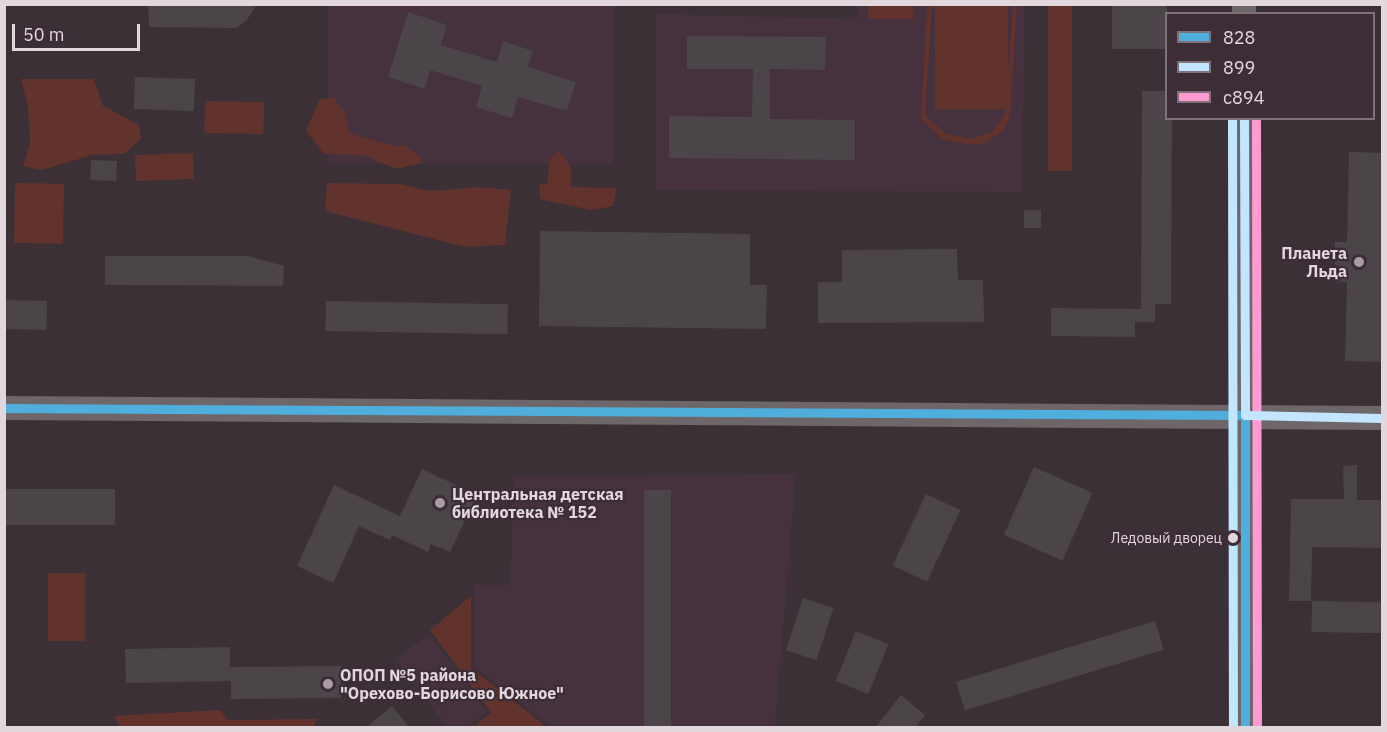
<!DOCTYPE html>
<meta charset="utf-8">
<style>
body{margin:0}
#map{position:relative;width:1387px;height:732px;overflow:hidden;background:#3a3036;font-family:"IBM Plex Sans",sans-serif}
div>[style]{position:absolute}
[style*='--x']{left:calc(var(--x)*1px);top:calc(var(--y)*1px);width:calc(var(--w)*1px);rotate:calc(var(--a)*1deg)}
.built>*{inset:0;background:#45323e;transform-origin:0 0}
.green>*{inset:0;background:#61332c;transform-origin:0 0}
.building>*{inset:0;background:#4b454a;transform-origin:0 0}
.minor>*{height:24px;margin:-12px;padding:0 12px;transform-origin:12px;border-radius:12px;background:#6d6769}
.bus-1>*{height:9px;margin:-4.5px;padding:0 4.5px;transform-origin:4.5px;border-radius:4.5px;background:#50aedc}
.bus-2>*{height:9px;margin:-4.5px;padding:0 4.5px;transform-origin:4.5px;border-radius:4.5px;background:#c2e6ff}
.bus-3>*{height:9px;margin:-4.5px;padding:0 4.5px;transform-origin:4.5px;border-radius:4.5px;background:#ff9ad2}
.bus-4>*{height:9px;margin:-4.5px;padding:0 4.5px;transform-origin:4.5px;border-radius:4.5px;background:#c2e6ff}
.dots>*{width:16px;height:16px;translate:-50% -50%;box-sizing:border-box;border:3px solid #3d2d37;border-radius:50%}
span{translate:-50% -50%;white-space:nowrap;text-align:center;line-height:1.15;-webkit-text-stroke:4.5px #3d2d37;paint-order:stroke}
.bus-label{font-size:14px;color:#e1d7dd}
.right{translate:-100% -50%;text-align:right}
.poi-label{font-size:16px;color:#e1d7dd;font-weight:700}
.left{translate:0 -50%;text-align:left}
.frame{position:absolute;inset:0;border:6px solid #e1d7dd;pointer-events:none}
.legend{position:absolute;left:1165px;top:12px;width:210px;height:108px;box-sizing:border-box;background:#3d2d37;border:2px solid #7f7179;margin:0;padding:8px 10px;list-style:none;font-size:18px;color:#e1d7dd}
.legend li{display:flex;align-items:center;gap:12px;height:30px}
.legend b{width:30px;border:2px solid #7f7179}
.scale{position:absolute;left:12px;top:24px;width:128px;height:27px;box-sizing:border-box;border:3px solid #e1d7dd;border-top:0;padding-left:8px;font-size:18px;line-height:21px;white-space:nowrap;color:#e1d7dd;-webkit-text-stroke:4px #3d2d37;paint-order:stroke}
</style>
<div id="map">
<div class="built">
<div style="left:328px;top:5px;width:285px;height:159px"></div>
<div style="clip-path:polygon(857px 5px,1025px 5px,1022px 192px,656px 190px,656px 14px,857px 19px)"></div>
<div style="clip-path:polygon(796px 474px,775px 727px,552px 727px,474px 667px,473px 585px,510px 585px,514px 477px)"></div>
<div style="clip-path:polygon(429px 634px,487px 712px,466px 727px,447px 727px,395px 659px)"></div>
</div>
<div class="green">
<div style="left:868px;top:5px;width:45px;height:14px"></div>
<div style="clip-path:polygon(927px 5px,932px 5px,925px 115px,945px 133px,970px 139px,992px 132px,1005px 113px,1013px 5px,1017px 5px,1010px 116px,1005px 129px,986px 143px,970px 145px,942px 139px,921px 119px)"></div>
<div style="left:935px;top:5px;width:73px;height:104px"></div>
<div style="left:1048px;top:5px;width:24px;height:166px"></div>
<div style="clip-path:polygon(21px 79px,94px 79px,103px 106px,139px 125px,141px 139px,124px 154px,92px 155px,42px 170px,23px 166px,30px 143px,28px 107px)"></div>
<div style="clip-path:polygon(333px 97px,346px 114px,349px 133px,395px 146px,404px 145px,422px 158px,420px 164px,397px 169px,362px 155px,324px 154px,306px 131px,319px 100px)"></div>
<div style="left:205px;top:101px;width:59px;height:32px;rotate:1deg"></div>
<div style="clip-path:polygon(559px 151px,571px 167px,571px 187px,617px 188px,613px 206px,591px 210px,540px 199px,539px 183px,547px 184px,550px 159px)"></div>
<div style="left:193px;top:153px;width:26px;height:58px;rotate:88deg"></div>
<div style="left:15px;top:183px;width:49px;height:60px;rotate:1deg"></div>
<div style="clip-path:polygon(327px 183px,399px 184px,430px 191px,479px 187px,511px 190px,505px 245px,465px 247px,325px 211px)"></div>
<div style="left:48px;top:573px;width:37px;height:68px"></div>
<div style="clip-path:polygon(471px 596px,471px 668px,547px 727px,473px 727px,491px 713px,430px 630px)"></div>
<div style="clip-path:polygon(220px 710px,228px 720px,317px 719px,313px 728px,121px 728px,114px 716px)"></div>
</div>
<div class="building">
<div style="clip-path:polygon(148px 4px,257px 4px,247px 20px,236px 28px,149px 27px)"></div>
<div style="left:1112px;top:4px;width:55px;height:45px"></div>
<div style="clip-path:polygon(408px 12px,447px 25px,441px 45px,497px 62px,503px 41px,533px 51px,528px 67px,576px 82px,567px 111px,518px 97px,512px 118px,476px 107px,482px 86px,430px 70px,425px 89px,388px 77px)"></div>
<div style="clip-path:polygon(687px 36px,826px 37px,825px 70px,770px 69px,770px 119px,855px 120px,855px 160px,669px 158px,669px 116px,752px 117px,753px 69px,687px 69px)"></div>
<div style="left:135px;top:77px;width:60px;height:32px;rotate:2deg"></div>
<div style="clip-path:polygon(1142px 91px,1167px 91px,1167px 118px,1172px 118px,1171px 304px,1155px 304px,1155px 322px,1135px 322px,1135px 337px,1051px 336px,1051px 308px,1141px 309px)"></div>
<div style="clip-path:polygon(1349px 152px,1383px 153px,1383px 362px,1345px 361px,1347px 282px,1335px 282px,1335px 242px,1347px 242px)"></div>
<div style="left:91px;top:160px;width:26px;height:20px;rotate:2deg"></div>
<div style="left:1024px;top:210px;width:17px;height:18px"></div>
<div style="clip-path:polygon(540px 231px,750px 234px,750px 285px,767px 285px,766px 329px,539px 326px)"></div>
<div style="clip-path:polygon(957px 249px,958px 280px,983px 280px,984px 322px,818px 323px,818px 282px,842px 282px,842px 250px)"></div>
<div style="clip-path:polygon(105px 256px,248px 256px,284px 266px,283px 286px,105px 285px)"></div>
<div style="left:4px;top:300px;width:43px;height:29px;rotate:1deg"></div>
<div style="left:326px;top:301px;width:182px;height:30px;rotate:1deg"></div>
<div style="clip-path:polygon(1357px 465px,1357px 500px,1383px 500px,1383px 548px,1312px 547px,1311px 601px,1289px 601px,1291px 499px,1344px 499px,1343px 466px)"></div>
<div style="left:1034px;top:467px;width:64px;height:74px;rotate:24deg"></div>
<div style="clip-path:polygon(422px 469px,477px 495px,450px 552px,431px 544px,428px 552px,392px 535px,390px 540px,359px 526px,333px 583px,297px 566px,334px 485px,400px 516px)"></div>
<div style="left:115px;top:489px;width:36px;height:111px;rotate:90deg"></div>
<div style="left:644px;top:490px;width:27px;height:238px"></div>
<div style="left:926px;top:494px;width:38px;height:79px;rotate:25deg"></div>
<div style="left:803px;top:598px;width:32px;height:55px;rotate:18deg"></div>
<div style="left:1312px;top:601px;width:71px;height:31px;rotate:1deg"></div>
<div style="left:1155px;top:621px;width:30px;height:208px;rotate:73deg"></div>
<div style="left:856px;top:631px;width:35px;height:54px;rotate:22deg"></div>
<div style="clip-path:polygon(230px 647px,230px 667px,341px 666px,341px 698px,231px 699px,231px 681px,126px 683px,125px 649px)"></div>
<div style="clip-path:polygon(901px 695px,925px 715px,915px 728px,875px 728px)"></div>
<div style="clip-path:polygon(392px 706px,410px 728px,365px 728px)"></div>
</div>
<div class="minor">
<div style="--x:1244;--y:4;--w:10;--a:90"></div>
<div style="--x:1244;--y:118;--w:610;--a:89.91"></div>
<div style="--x:4;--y:408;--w:1378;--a:0.42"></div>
</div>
<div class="bus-1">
<div style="--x:4;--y:408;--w:1241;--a:0.32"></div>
<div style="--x:1245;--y:415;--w:313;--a:90"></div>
</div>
<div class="bus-2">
<div style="--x:1232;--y:118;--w:610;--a:89.91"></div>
</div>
<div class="bus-3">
<div style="--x:1256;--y:118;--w:610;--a:89.91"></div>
</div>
<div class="bus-4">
<div style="--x:1244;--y:118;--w:297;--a:89.8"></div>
<div style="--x:1245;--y:415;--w:137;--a:1.3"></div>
</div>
<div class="dots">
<div style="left:1359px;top:262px;background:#a79da3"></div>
<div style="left:440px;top:503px;background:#a79da3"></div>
<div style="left:1233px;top:538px;background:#e1d7dd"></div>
<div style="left:328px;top:684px;background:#a79da3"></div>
</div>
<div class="bus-label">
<span class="right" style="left:1222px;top:538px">Ледовый дворец</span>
</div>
<div class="poi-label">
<span class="right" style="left:1347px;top:262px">Планета<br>Льда</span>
<span class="left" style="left:452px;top:503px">Центральная детская<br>библиотека № 152</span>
<span class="left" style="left:340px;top:684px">ОПОП №5 района<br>"Орехово-Борисово Южное"</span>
</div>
<div class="frame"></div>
<ul class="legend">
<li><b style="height:8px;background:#50aedc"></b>828</li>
<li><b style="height:8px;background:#c2e6ff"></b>899</li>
<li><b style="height:8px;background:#ff9ad2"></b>с894</li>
</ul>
<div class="scale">50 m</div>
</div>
